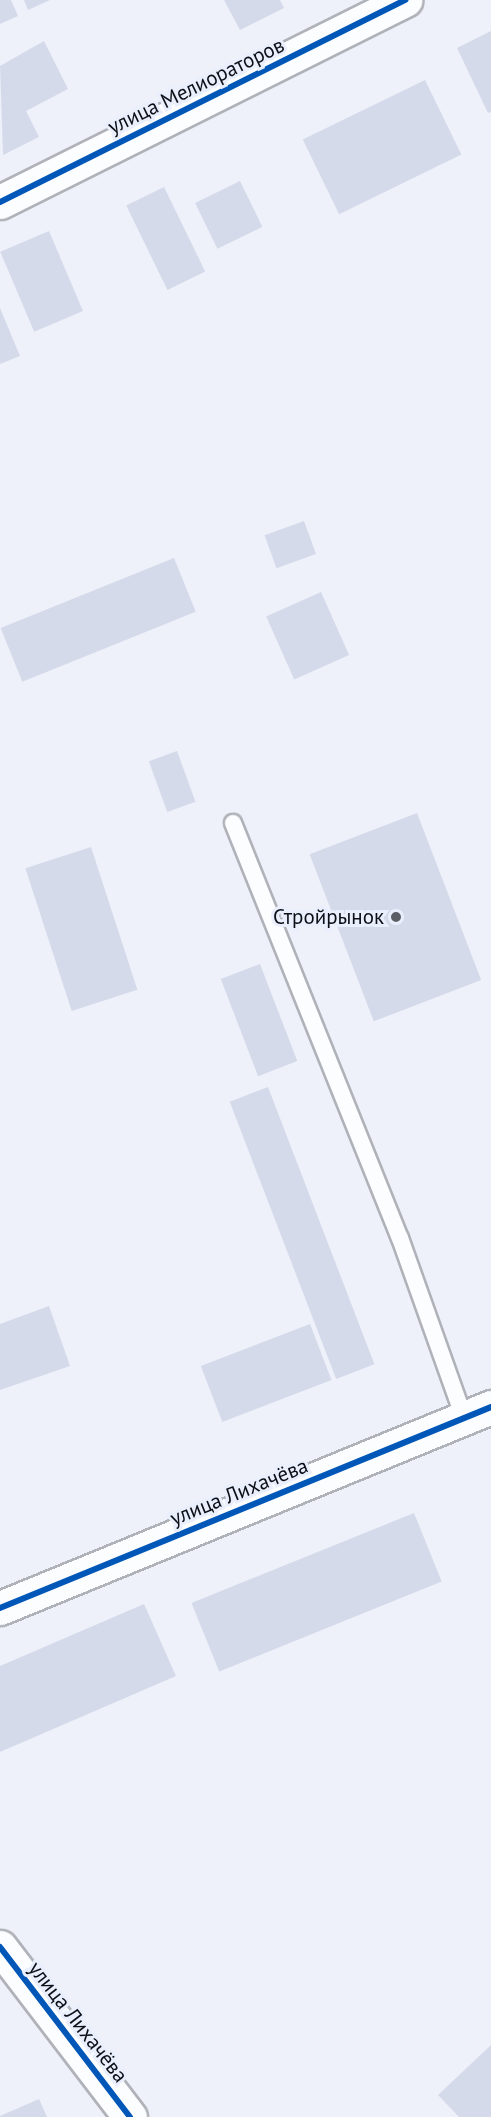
<!DOCTYPE html>
<meta charset="utf-8">
<style>
body{margin:0}
#map{position:relative;width:491px;height:2117px;overflow:hidden;background:#eef1f9;font-family:"PT Sans",sans-serif}
div>[style]{position:absolute}
[style*='--x']{left:calc(var(--x)*1px);top:calc(var(--y)*1px);width:calc(var(--w)*1px);rotate:calc(var(--a)*1deg)}
.building>*{inset:0;background:#d5daeb;transform-origin:0 0}
.roads{filter:drop-shadow(2px 0 #afb2b9) drop-shadow(-2px 0 #afb2b9) drop-shadow(0 2px #afb2b9) drop-shadow(0 -2px #afb2b9)}
.lane>*{height:16px;margin:-8px;padding:0 8px;transform-origin:8px;border-radius:8px;background:#fcfdfe}
.street>*{height:33px;margin:-16.5px;padding:0 16.5px;transform-origin:16.5px;border-radius:16.5px;background:#fcfdfe}
.secondary>*{height:33px;margin:-16.5px;padding:0 16.5px;transform-origin:16.5px;border-radius:16.5px;background:#fcfdfe}
.cycleway>*{height:6px;margin:-3px;padding:0 3px;transform-origin:3px;border-radius:3px;background:#0057b8}
.dots>*{width:16px;height:16px;translate:-50% -50%;box-sizing:border-box;border:3px solid #eaeffd;border-radius:50%}
span{translate:-50% -50%;white-space:nowrap;text-align:center;line-height:1.15;-webkit-text-stroke:6px #eaeffd;paint-order:stroke}
.street-label{font-size:21px;color:#0d0f17}
.poi-label{font-size:21px;color:#0d0f17}
.right{translate:-100% -50%;text-align:right}
</style>
<div id="map">
<div class="building">
<div style="clip-path:polygon(0 0,11px 0,18px 16px,0 24px)"></div>
<div style="clip-path:polygon(24px 0,50px 0,28px 10px)"></div>
<div style="clip-path:polygon(224px 0,280px 0,284px 8px,240px 30px)"></div>
<div style="clip-path:polygon(491px 31px,491px 112px,488px 113px,457px 48px)"></div>
<div style="clip-path:polygon(44px 41px,68px 89px,26px 111px,39px 137px,3px 155px,0 66px)"></div>
<div style="left:425px;top:80px;width:83px;height:136px;rotate:64deg"></div>
<div style="left:240px;top:181px;width:51px;height:50px;rotate:64deg"></div>
<div style="left:164px;top:187px;width:94px;height:42px;rotate:64deg"></div>
<div style="left:49px;top:231px;width:87px;height:53px;rotate:67deg"></div>
<div style="clip-path:polygon(0 308px,20px 356px,0 364px)"></div>
<div style="left:304px;top:521px;width:35px;height:42px;rotate:70deg"></div>
<div style="left:174px;top:558px;width:58px;height:187px;rotate:68deg"></div>
<div style="left:321px;top:592px;width:69px;height:60px;rotate:66deg"></div>
<div style="left:177px;top:751px;width:54px;height:30px;rotate:70deg"></div>
<div style="left:417px;top:813px;width:179px;height:115px;rotate:69deg"></div>
<div style="left:91px;top:847px;width:150px;height:69px;rotate:72deg"></div>
<div style="left:260px;top:964px;width:104px;height:42px;rotate:69deg"></div>
<div style="left:268px;top:1087px;width:297px;height:41px;rotate:69deg"></div>
<div style="clip-path:polygon(49px 1306px,70px 1366px,0 1390px,0 1324px)"></div>
<div style="left:310px;top:1324px;width:60px;height:117px;rotate:69deg"></div>
<div style="left:414px;top:1513px;width:74px;height:240px;rotate:68deg"></div>
<div style="clip-path:polygon(144px 1604px,176px 1676px,0 1752px,0 1666px)"></div>
<div style="clip-path:polygon(491px 2045px,491px 2117px,459px 2117px,438px 2095px)"></div>
<div style="clip-path:polygon(39px 2099px,47px 2117px,0 2117px,0 2116px)"></div>
</div>
<div class="roads">
<div class="lane">
<div style="--x:233;--y:823;--w:447;--a:68.1"></div>
<div style="--x:400;--y:1238;--w:191;--a:70.4"></div>
</div>
<div class="street">
<div style="--x:0;--y:202;--w:453;--a:-26.5"></div>
<div style="--x:0;--y:1947;--w:214;--a:52.6"></div>
</div>
<div class="secondary">
<div style="--x:0;--y:1608;--w:531;--a:-22.26"></div>
</div>
</div>
<div class="cycleway">
<div style="--x:0;--y:202;--w:453;--a:-26.5"></div>
<div style="--x:0;--y:1608;--w:531;--a:-22.26"></div>
<div style="--x:0;--y:1947;--w:214;--a:52.6"></div>
</div>
<div class="dots">
<div style="left:396px;top:917px;background:#5c5e66"></div>
</div>
<div class="street-label">
<span style="left:196px;top:86px;rotate:-26deg">улица Мелиораторов</span>
<span style="left:239px;top:1492px;rotate:-22deg">улица Лихачёва</span>
<span style="left:78px;top:2022px;rotate:52deg">улица Лихачёва</span>
</div>
<div class="poi-label">
<span class="right" style="left:384px;top:917px">Стройрынок</span>
</div>
</div>
